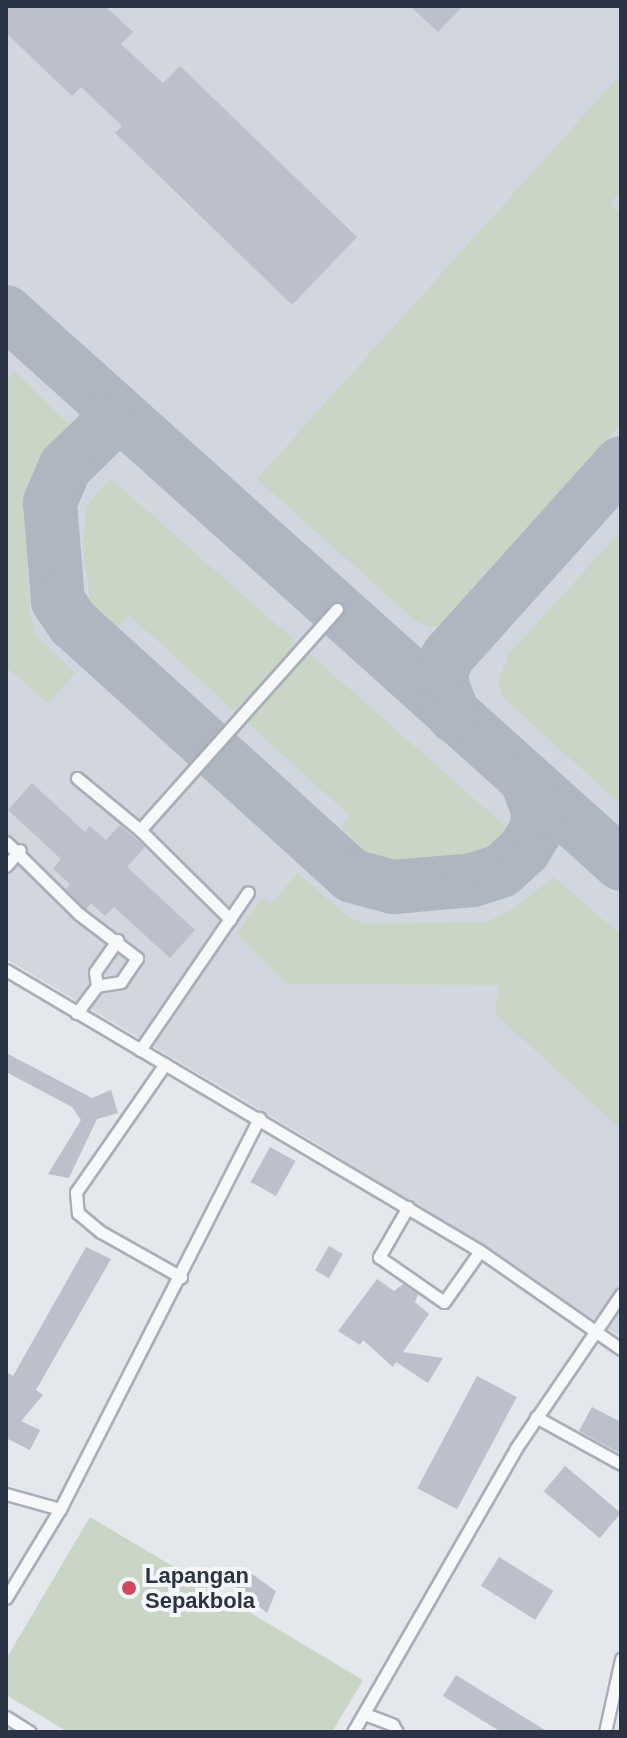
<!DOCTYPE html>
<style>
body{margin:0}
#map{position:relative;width:627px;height:1738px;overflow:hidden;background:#e4e7ec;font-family:Helvetica,sans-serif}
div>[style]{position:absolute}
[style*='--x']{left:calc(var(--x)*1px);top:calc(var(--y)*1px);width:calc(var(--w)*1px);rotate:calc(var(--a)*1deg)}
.built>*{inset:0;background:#d2d6de}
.green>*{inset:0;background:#c9d6c5}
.taxiway>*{height:54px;margin:-27px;padding:0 27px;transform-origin:27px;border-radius:27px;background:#b0b6c1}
.building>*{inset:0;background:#bbc0ca;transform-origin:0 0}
.roads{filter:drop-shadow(2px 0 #a9aeb7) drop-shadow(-2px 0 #a9aeb7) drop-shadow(0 2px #a9aeb7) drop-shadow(0 -2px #a9aeb7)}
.service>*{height:11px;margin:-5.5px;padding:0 5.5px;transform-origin:5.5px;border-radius:5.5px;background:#f7f8fa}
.dots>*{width:22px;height:22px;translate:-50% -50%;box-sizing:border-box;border:4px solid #f4f6f9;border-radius:50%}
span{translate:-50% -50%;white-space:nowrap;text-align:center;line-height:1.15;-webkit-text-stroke:8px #f4f6f9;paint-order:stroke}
.poi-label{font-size:22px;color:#2b3445;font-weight:700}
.left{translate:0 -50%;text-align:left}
.frame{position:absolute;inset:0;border:8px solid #2b3445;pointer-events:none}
</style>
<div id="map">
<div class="built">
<div style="clip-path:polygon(6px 6px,621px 6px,621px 1337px,324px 1148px,6px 959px)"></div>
</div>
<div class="green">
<div style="clip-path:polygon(621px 74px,621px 191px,610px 203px,621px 214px,621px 423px,450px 619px,433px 628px,416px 621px,257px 479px)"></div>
<div style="clip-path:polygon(14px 370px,71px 427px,30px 482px,25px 501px,29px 607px,35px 635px,75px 673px,48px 703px,6px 667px,6px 380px)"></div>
<div style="clip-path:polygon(110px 478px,505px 826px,502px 841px,485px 853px,441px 865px,386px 872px,341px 827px,350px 816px,129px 615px,116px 629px,90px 603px,83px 549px,86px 507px)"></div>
<div style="clip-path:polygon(621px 531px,621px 805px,503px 697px,498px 681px,509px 654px)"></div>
<div style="clip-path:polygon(298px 873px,348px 917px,367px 924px,486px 922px,513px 909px,554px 877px,621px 935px,621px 1129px,495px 1014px,499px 985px,287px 984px,237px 934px,262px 898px,270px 904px)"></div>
<div style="clip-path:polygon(90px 1517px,363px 1680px,332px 1732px,68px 1732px,6px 1695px,6px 1659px)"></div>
</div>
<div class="taxiway">
<div style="--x:6;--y:312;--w:826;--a:41.91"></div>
<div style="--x:105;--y:401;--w:18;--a:81"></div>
<div style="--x:108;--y:419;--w:12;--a:114"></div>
<div style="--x:103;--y:430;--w:53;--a:135.8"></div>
<div style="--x:65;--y:467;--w:39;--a:113"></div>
<div style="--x:50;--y:503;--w:98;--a:85.3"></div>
<div style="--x:58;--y:601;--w:27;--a:56"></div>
<div style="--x:73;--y:623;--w:377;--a:42.2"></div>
<div style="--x:352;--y:876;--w:42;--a:15"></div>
<div style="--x:393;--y:887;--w:80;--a:-5"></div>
<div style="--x:473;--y:880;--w:29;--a:-18"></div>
<div style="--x:501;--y:871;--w:31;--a:-42"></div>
<div style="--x:524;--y:850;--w:25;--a:-58"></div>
<div style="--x:537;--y:829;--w:19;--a:-87"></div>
<div style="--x:538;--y:810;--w:33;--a:-111"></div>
<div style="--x:454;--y:716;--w:31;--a:-111"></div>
<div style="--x:443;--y:687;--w:16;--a:-97"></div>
<div style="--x:441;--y:671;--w:17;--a:-65"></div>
<div style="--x:448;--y:656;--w:259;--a:-48.1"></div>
</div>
<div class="building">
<div style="clip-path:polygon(6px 6px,105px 6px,133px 32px,121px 44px,163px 83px,180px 66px,357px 237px,292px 305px,115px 133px,122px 126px,81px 87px,72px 96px,6px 33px)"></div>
<div style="clip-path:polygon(410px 6px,463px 6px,438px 32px)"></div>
<div style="clip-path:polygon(32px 783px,85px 832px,90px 826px,106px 840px,120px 825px,145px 847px,127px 867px,195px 930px,170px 958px,114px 907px,105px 916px,91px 903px,86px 909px,66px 889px,70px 884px,53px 869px,61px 859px,8px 810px)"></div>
<div style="clip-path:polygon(6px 1053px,92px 1098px,111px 1090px,118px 1113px,97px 1119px,69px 1178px,48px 1174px,81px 1120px,72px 1107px,6px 1072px)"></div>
<div style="left:270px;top:1147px;width:29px;height:40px;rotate:29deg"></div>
<div style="left:329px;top:1246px;width:16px;height:28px;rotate:30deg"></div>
<div style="clip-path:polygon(86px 1247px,111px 1259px,36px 1390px,43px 1395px,21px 1421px,40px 1430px,30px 1450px,6px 1438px,6px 1372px,13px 1376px)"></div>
<div style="clip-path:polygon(377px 1279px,394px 1291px,403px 1284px,418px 1294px,415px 1302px,429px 1314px,403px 1352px,443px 1358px,428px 1383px,396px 1362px,393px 1367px,363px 1340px,360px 1345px,338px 1331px)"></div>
<div style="left:477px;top:1376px;width:45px;height:127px;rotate:28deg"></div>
<div style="clip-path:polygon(592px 1407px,621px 1422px,621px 1454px,579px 1431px)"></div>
<div style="left:565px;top:1466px;width:73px;height:33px;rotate:40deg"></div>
<div style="left:499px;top:1557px;width:64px;height:34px;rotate:32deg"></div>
<div style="clip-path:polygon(242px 1567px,276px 1591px,267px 1613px,232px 1584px)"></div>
<div style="clip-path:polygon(456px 1675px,548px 1732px,501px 1732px,443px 1696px)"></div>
</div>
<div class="roads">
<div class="service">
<div style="--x:77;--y:778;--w:82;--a:39.5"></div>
<div style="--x:140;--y:830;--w:127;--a:44.7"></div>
<div style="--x:140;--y:830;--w:296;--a:-48.3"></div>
<div style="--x:6;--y:842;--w:103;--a:44.6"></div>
<div style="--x:79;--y:914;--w:73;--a:37.2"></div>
<div style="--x:137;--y:958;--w:29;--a:124"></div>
<div style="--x:121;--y:982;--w:24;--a:171"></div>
<div style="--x:97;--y:986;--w:34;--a:127"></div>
<div style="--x:6;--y:866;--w:21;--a:-49"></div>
<div style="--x:6;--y:970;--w:551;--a:30.66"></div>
<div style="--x:480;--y:1251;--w:172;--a:34.8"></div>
<div style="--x:97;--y:986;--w:14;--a:-98"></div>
<div style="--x:95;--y:972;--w:39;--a:-55"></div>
<div style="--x:140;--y:1050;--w:191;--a:-55.6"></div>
<div style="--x:165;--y:1064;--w:156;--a:124.8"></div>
<div style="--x:76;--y:1192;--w:21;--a:85"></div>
<div style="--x:78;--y:1213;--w:30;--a:40"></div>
<div style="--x:101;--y:1232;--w:92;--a:29.4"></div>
<div style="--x:408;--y:1207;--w:58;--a:120.1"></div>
<div style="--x:379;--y:1257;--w:79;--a:34.7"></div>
<div style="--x:444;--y:1302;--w:62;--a:-54.8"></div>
<div style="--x:536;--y:1417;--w:97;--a:28.9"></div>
<div style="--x:6;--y:1494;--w:56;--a:15.5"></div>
<div style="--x:6;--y:1598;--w:104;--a:-58.8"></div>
<div style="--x:60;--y:1509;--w:439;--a:-63"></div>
<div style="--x:365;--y:1714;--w:30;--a:21"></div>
<div style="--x:393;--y:1725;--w:8;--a:60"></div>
<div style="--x:6;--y:1717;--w:28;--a:32"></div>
<div style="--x:353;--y:1732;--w:327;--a:-60.1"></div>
<div style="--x:516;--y:1448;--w:186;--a:-55.7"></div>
<div style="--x:605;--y:1732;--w:75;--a:-77.6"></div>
</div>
</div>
<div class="dots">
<div style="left:129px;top:1588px;background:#d1495b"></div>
</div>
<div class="poi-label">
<span class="left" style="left:145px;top:1588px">Lapangan<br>Sepakbola</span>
</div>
<div class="frame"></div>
</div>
